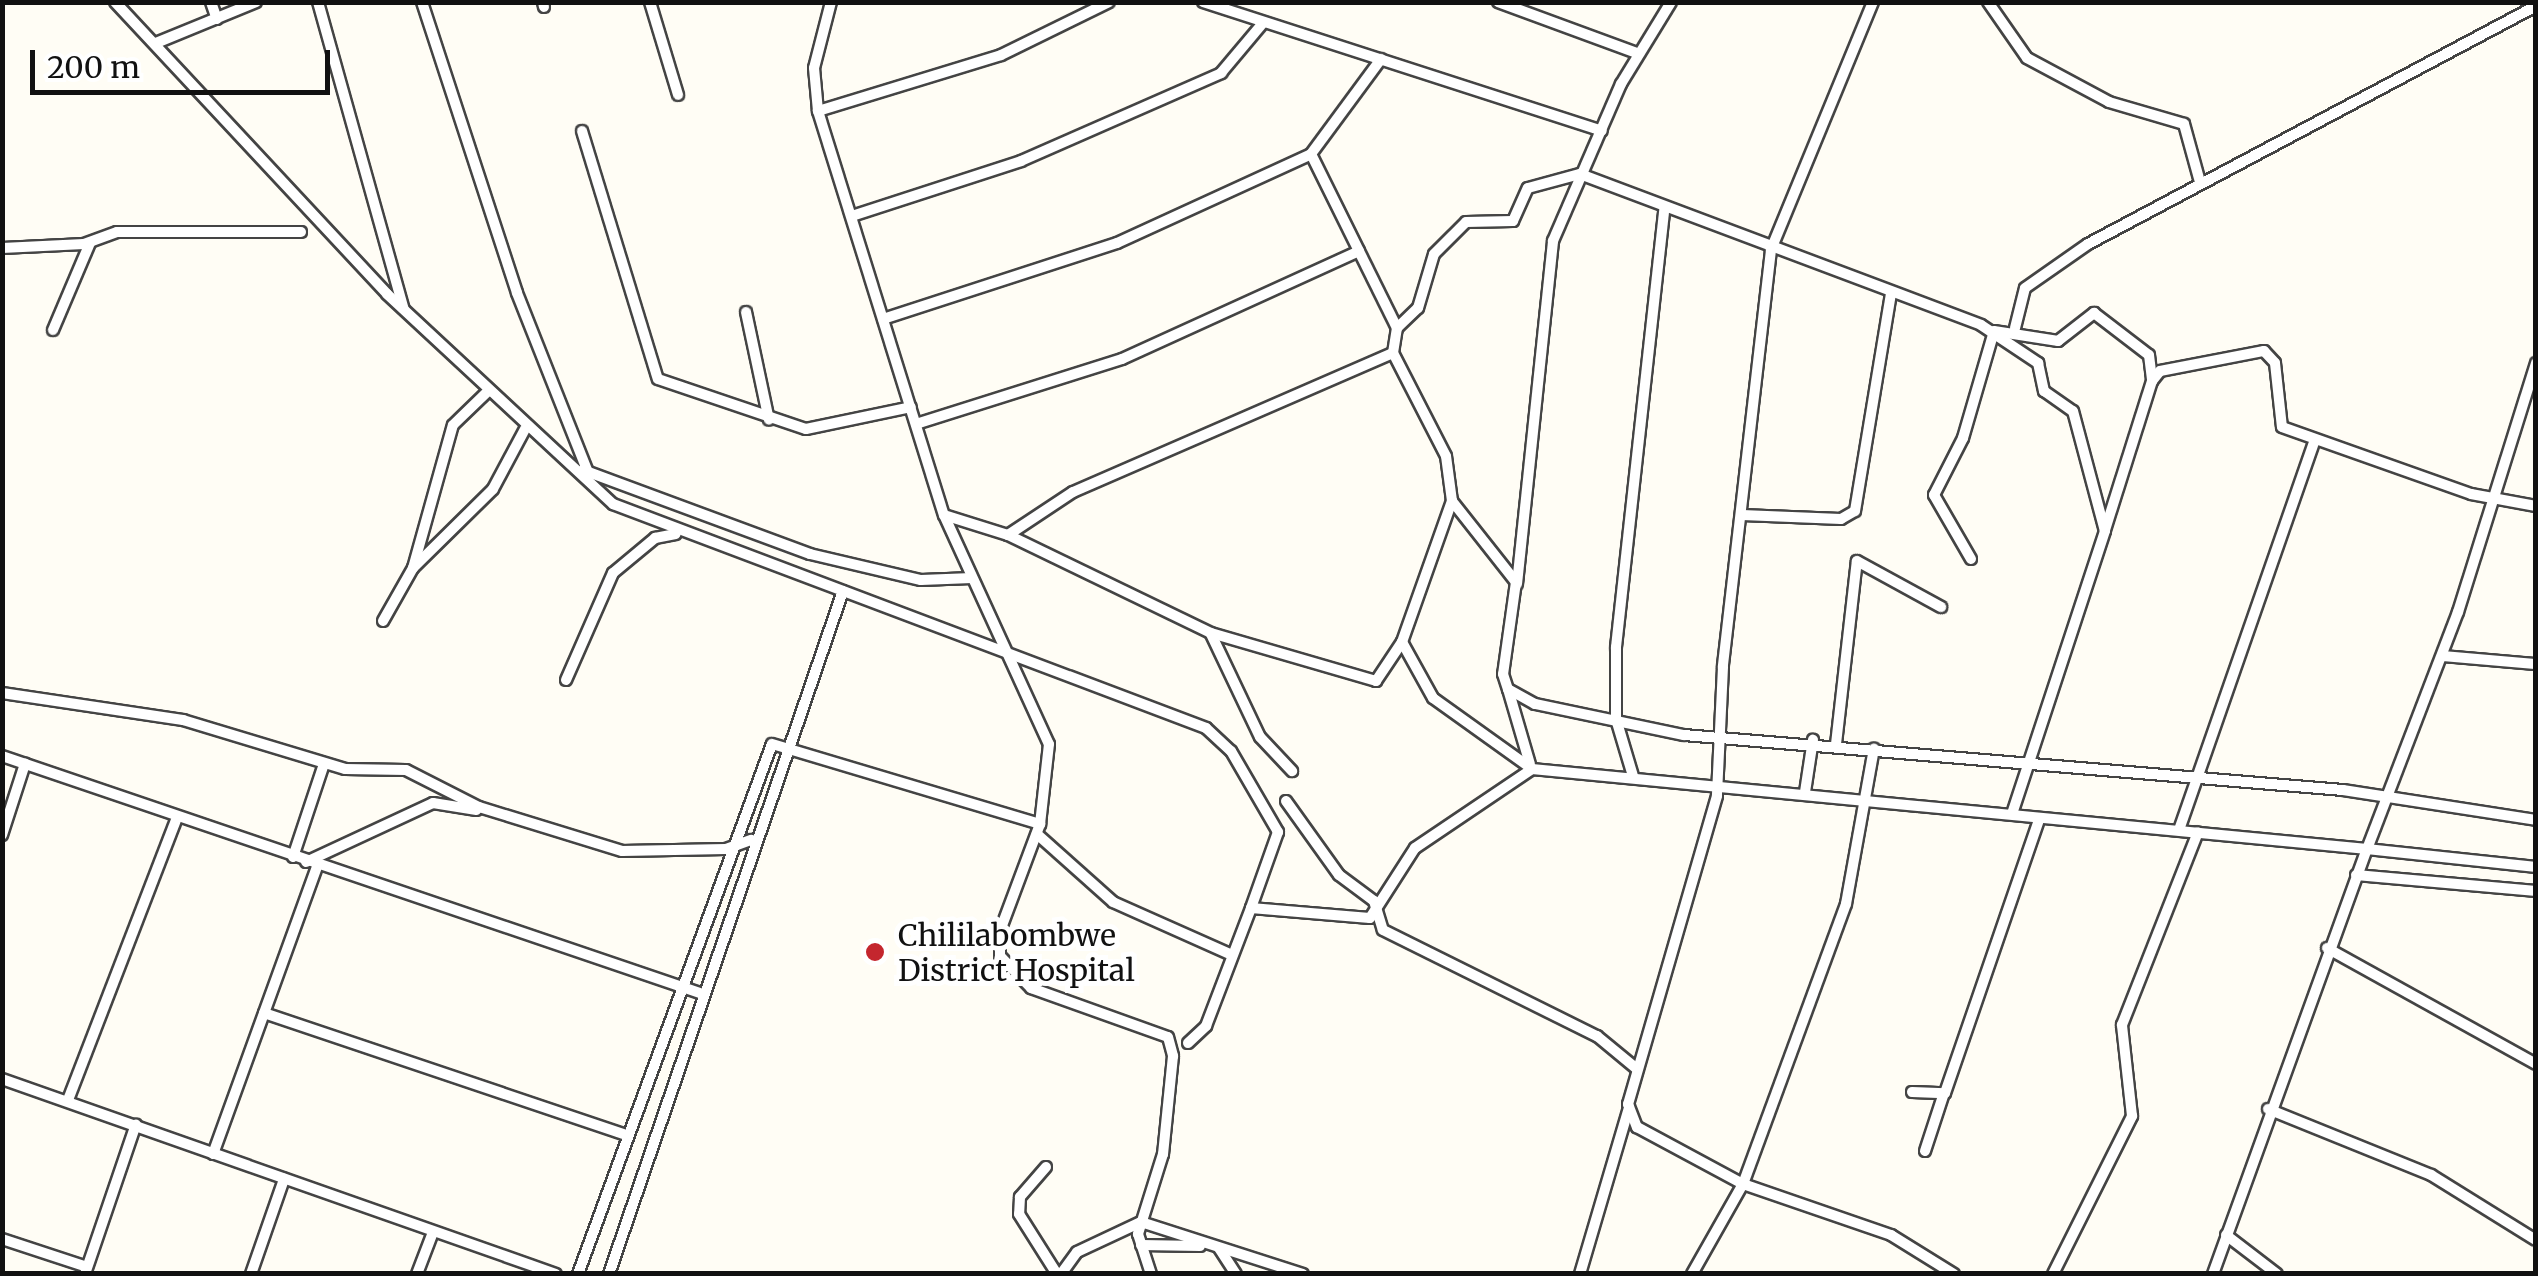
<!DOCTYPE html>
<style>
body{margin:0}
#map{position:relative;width:2538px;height:1276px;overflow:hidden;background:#fffdf5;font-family:Merriweather,serif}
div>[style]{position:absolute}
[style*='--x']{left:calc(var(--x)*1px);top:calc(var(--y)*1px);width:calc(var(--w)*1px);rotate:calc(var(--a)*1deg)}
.roads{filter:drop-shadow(2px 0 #444) drop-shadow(-2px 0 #444) drop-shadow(0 2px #444) drop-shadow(0 -2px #444)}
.minor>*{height:10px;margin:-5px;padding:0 5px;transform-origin:5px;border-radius:5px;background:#fff}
.dots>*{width:28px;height:28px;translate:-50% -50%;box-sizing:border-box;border:5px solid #fff;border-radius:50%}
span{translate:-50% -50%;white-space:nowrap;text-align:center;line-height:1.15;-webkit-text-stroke:10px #fff;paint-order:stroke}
.poi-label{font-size:30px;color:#111}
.left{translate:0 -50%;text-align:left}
.frame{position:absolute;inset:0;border:5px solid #111;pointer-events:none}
.scale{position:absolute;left:30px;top:50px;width:300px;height:45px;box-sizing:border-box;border:5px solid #111;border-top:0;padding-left:12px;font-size:30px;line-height:35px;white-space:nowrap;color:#111;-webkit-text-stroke:8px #fff;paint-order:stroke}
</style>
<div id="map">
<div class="roads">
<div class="minor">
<div style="--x:115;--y:2;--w:399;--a:47"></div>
<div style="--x:387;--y:294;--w:309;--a:42.9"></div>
<div style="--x:613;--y:504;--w:634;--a:20.69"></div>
<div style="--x:1206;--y:728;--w:34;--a:43"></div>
<div style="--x:1231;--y:751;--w:94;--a:59.9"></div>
<div style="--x:1278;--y:832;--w:81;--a:109.6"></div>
<div style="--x:211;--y:2;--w:18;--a:71"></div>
<div style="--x:318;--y:2;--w:319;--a:74.4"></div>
<div style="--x:422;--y:2;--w:306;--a:71.9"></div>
<div style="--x:517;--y:293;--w:193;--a:68.4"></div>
<div style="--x:543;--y:2;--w:5;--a:79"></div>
<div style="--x:650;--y:2;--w:97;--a:73.2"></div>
<div style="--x:831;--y:2;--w:68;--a:104.4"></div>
<div style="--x:814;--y:68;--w:43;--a:84.7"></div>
<div style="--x:818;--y:111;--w:423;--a:72.7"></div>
<div style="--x:944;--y:515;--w:252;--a:65.4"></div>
<div style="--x:1049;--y:744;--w:81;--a:96.4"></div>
<div style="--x:1040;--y:824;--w:114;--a:110.5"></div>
<div style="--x:1000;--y:931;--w:25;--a:90"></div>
<div style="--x:1000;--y:956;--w:45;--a:45.9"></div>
<div style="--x:1031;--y:988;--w:145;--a:19.7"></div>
<div style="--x:1168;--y:1037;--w:20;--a:75"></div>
<div style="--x:1173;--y:1056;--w:99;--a:95.8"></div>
<div style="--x:1163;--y:1154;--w:84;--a:107.4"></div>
<div style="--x:1138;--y:1234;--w:42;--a:72"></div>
<div style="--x:1203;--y:2;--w:419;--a:17.9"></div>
<div style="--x:1498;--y:2;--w:150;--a:20.2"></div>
<div style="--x:1873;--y:2;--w:268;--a:112.4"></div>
<div style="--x:1771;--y:250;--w:420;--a:96.6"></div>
<div style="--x:1723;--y:667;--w:129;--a:92.7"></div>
<div style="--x:1717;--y:796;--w:321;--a:106.1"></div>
<div style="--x:1628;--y:1104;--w:25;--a:69"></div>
<div style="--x:1637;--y:1127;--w:120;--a:28.3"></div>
<div style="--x:1743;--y:1184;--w:157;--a:19"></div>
<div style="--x:1891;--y:1235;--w:74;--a:31.8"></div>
<div style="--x:1988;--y:2;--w:68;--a:55.1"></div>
<div style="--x:2027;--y:58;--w:93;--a:28.2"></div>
<div style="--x:2109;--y:102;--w:78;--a:16.3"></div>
<div style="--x:2184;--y:124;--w:60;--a:74.6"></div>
<div style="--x:156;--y:43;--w:108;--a:-22.3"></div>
<div style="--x:818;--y:111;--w:191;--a:-17"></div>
<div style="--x:1001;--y:55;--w:120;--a:-26.1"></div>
<div style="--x:582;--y:131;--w:259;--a:73"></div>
<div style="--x:658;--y:379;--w:156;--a:18.7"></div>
<div style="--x:806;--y:429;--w:107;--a:-11.8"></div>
<div style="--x:852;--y:216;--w:178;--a:-18"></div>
<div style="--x:1021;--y:161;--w:219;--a:-23.7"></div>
<div style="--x:1221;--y:73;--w:65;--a:-50"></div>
<div style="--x:2;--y:248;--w:82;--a:-2.8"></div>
<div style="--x:84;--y:244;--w:35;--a:-20"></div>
<div style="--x:117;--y:232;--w:184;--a:0"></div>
<div style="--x:746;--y:312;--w:110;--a:78"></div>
<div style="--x:883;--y:319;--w:246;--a:-18"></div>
<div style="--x:1117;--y:243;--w:213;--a:-24.6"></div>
<div style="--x:1397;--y:328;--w:29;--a:-44"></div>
<div style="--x:1418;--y:308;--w:56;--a:-73.5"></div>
<div style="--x:1434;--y:254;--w:45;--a:-45"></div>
<div style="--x:1466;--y:222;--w:47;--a:-1.2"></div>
<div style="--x:1513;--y:221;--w:36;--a:-66"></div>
<div style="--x:1528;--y:188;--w:54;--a:-15.1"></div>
<div style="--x:1580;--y:174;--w:428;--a:20.6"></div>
<div style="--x:1981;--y:325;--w:69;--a:33.7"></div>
<div style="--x:2038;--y:363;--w:29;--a:78"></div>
<div style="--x:2044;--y:391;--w:35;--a:35"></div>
<div style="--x:2073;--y:411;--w:124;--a:75.1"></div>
<div style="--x:2105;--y:531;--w:298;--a:108.2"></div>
<div style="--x:2015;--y:328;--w:41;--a:-76"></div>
<div style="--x:2025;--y:288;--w:77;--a:-34.9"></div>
<div style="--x:2088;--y:244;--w:507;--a:-27.98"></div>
<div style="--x:53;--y:330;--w:95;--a:-67"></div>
<div style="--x:1994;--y:331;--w:65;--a:8.9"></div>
<div style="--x:2058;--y:341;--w:46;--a:-37.9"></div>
<div style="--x:2094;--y:313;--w:69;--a:37.4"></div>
<div style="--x:2149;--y:355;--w:26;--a:83"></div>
<div style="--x:2152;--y:381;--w:13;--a:-51"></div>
<div style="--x:2160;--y:371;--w:106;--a:-10.9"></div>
<div style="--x:2264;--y:351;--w:16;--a:47"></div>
<div style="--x:2275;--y:363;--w:64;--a:83.8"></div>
<div style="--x:2282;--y:427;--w:201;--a:19.5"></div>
<div style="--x:2471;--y:494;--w:66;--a:10.5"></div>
<div style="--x:916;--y:424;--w:216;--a:-17.5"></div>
<div style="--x:1122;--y:359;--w:260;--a:-24.5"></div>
<div style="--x:1359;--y:251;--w:108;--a:-116.3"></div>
<div style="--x:1311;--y:154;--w:118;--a:-53.6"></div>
<div style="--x:583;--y:470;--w:242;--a:20.3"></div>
<div style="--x:810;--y:554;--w:114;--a:13.2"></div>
<div style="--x:921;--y:580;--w:51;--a:-2.2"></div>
<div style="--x:1452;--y:501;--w:103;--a:51.7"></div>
<div style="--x:1516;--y:582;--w:93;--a:98"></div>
<div style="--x:1503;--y:674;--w:16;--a:72"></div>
<div style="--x:1508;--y:689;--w:31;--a:29"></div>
<div style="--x:1535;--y:704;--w:152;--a:11.8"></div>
<div style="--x:1684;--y:735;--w:661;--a:4.77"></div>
<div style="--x:2343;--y:790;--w:195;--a:8.8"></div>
<div style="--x:944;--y:515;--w:67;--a:17.4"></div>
<div style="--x:1008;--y:535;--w:78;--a:-33.5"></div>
<div style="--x:1073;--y:492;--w:349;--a:-23.5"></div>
<div style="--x:1393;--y:353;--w:25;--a:-81"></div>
<div style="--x:1397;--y:328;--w:86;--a:-116.3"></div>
<div style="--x:1742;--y:515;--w:99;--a:2.3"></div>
<div style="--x:1841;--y:519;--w:16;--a:-30"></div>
<div style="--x:1855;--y:511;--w:221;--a:-80.6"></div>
<div style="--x:2105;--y:530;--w:156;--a:-72.5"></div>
<div style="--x:1008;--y:535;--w:225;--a:25.8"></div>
<div style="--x:1211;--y:633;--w:172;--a:16.2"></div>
<div style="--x:1376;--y:681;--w:47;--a:-56.3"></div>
<div style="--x:1402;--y:642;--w:150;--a:-70.5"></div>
<div style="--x:1452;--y:501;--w:45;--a:-97.6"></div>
<div style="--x:1446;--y:456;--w:116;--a:-117.2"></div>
<div style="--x:1971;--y:559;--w:74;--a:-120"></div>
<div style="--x:1934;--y:495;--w:64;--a:-63"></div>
<div style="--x:1963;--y:438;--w:111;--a:-73.8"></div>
<div style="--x:413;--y:568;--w:148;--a:-74.4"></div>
<div style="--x:453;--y:425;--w:47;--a:-44.1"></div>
<div style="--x:1517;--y:584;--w:345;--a:-84"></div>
<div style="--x:1553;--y:241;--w:171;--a:-66.6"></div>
<div style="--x:1621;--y:84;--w:96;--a:-58.6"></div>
<div style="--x:383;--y:621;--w:61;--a:-60.5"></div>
<div style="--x:413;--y:568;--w:112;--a:-44.6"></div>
<div style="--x:493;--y:489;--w:68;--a:-61.9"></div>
<div style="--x:1211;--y:634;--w:114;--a:64.6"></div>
<div style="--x:1260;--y:737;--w:47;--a:46.7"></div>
<div style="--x:1402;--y:642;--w:64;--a:61"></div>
<div style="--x:1433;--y:698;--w:122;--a:35.6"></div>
<div style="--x:2442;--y:656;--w:94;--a:4.9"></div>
<div style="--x:566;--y:680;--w:117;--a:-66.3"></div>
<div style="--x:613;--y:573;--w:55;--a:-39.8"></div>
<div style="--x:655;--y:538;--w:21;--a:-11"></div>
<div style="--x:1508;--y:689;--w:78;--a:73.7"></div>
<div style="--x:2;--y:693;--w:183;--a:8.5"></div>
<div style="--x:183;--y:720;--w:169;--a:16.8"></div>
<div style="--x:345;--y:769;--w:61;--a:0.9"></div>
<div style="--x:406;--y:770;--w:82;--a:26.9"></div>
<div style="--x:479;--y:807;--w:150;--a:17.1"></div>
<div style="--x:622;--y:851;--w:104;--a:-1.1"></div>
<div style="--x:726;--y:849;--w:27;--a:-20"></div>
<div style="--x:1836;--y:744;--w:184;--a:-83.5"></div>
<div style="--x:1857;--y:561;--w:96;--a:28.7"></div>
<div style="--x:2;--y:756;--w:737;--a:18.75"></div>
<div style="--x:1633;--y:776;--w:59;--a:-106.6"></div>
<div style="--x:1616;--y:719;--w:72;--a:-90"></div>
<div style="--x:1616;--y:647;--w:440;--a:-83.7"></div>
<div style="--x:1805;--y:792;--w:53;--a:-81.3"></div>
<div style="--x:1286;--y:801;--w:91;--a:54.4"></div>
<div style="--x:1339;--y:875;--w:44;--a:36.6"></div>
<div style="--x:1374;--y:901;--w:30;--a:73"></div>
<div style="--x:1383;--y:930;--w:239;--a:26.4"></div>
<div style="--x:1597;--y:1036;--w:52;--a:39.5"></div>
<div style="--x:2179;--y:830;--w:413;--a:-70.8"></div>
<div style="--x:1037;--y:834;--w:102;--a:41.8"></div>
<div style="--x:1113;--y:902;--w:130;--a:24"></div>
<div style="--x:2;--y:835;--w:75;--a:-72.1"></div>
<div style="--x:293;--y:857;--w:98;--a:-71.6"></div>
<div style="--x:306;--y:862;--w:140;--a:-24.9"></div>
<div style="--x:433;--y:803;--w:44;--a:9.2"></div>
<div style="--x:2356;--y:875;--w:181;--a:5.1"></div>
<div style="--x:2327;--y:948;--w:239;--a:29"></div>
<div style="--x:264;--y:1013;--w:383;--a:18.6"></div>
<div style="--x:1188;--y:1043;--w:25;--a:-43"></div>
<div style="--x:1206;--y:1026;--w:126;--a:-69.1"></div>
<div style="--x:1251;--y:908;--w:119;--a:4.8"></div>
<div style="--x:1370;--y:918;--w:83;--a:-57.3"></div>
<div style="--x:1415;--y:848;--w:141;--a:-34"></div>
<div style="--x:1532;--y:769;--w:839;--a:5.47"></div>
<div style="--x:2367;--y:849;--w:254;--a:-69"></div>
<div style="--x:2458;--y:612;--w:261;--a:-72.6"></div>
<div style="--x:2;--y:1079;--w:587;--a:19.39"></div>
<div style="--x:1912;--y:1092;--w:33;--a:2"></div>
<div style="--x:1945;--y:1093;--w:289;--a:-71"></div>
<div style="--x:68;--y:1100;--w:303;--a:-68.9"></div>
<div style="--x:2268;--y:1109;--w:176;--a:22"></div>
<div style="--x:2431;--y:1175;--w:123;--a:31.8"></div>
<div style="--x:1925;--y:1151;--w:58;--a:-71.9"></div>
<div style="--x:213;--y:1154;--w:306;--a:-70.1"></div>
<div style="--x:1046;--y:1167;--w:40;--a:131"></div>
<div style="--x:1020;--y:1197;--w:17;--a:93"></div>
<div style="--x:1019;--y:1214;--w:71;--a:57.7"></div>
<div style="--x:2226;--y:1235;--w:64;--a:37.4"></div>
<div style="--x:2;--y:1239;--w:89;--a:18.2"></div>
<div style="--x:1141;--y:1245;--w:59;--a:1"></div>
<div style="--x:1219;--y:1248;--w:31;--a:57"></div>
<div style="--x:85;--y:1274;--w:158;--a:-71.2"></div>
<div style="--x:251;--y:1274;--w:101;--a:-70.8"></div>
<div style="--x:417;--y:1274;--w:45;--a:-69.1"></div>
<div style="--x:578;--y:1274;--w:564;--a:-69.9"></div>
<div style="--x:772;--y:744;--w:280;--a:16.6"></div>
<div style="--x:609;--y:1274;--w:722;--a:-71.09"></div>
<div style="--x:1061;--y:1274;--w:27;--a:-54"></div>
<div style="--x:1077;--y:1252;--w:71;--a:-25.1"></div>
<div style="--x:1141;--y:1222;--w:170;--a:17.8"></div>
<div style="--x:1580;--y:1274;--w:174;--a:-73.6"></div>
<div style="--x:1692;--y:1274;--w:103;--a:-60.5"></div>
<div style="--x:1743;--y:1184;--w:298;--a:-69.8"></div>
<div style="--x:1846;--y:904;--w:158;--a:-79.8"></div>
<div style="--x:2053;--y:1274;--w:177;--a:-63.4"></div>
<div style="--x:2132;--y:1116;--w:92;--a:-96.3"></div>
<div style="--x:2122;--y:1025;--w:207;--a:-68.5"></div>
<div style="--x:2213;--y:1274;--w:452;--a:-70.1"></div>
<div style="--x:2367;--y:849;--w:170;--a:6.1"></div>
</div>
</div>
<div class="dots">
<div style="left:875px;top:952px;background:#c4262e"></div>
</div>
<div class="poi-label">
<span class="left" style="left:898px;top:952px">Chililabombwe<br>District Hospital</span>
</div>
<div class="frame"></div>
<div class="scale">200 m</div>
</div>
